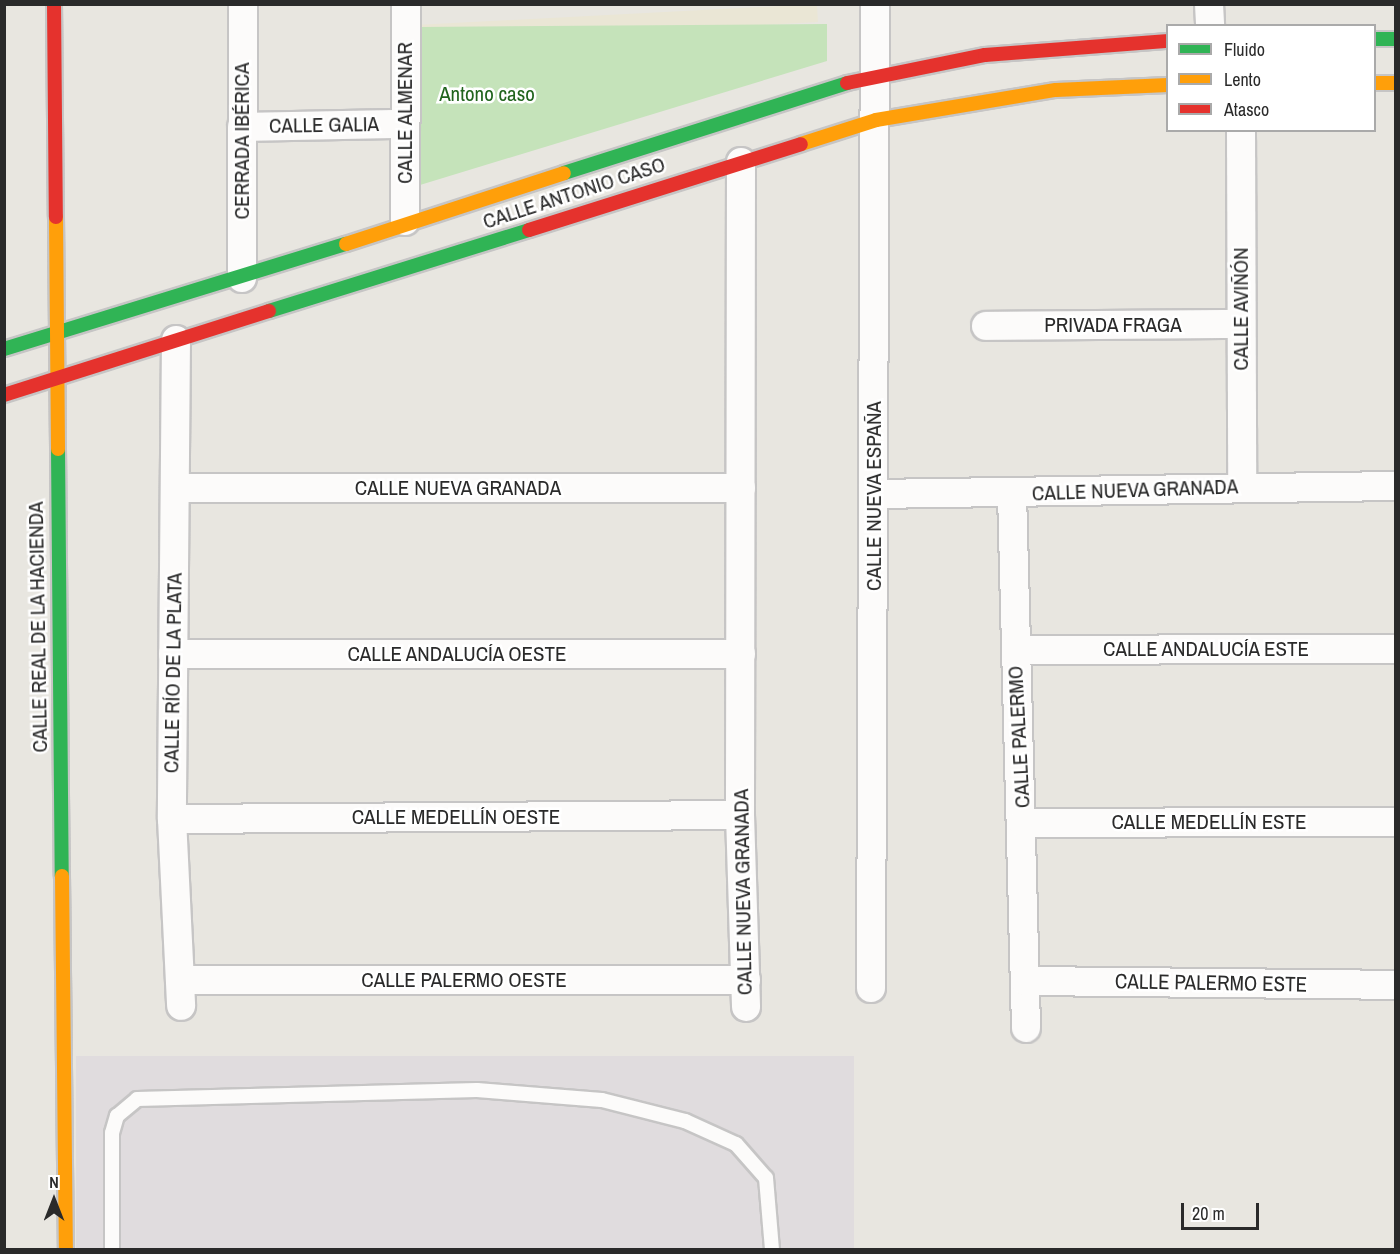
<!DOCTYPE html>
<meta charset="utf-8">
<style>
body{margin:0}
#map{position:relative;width:1400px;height:1254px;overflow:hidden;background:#e8e6e0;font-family:"Archivo Narrow",sans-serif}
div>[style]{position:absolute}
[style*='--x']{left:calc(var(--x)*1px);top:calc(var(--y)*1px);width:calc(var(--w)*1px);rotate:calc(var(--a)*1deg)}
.industrial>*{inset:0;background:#e0dcde;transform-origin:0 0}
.education>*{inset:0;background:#eae6d5;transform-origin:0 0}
.green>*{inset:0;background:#c5e3ba}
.roads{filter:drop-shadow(2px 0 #c6c5c5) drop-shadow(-2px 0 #c6c5c5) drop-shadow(0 2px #c6c5c5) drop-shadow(0 -2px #c6c5c5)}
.lane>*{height:14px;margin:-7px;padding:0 7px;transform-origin:7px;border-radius:7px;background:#fcfbfa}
.street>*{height:28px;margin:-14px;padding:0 14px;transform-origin:14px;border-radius:14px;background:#fcfbfa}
.fast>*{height:14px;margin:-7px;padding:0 7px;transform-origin:7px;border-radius:7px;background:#30b455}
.slow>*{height:14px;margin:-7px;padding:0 7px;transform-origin:7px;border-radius:7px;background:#ff9f0a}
.jam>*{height:14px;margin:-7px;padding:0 7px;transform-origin:7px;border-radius:7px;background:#e5322d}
span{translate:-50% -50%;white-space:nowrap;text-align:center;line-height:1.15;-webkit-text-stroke:5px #fff;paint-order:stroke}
.park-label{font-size:21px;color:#21641d}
.street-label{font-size:21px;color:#2a2a2a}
.frame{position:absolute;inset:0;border:6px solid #2a2a2a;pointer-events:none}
.legend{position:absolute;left:1166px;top:24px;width:210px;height:108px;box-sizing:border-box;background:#fff;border:2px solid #aaa;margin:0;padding:8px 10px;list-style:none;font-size:18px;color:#2a2a2a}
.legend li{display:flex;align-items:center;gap:12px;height:30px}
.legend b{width:30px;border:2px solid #aaa}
.north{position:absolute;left:24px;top:1170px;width:60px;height:60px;-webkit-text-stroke:4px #fff;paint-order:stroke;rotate:0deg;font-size:16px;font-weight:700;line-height:24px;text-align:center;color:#2a2a2a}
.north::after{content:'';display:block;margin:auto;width:21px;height:27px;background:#2a2a2a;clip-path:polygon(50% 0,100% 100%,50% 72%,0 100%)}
.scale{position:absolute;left:1181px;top:1203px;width:78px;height:27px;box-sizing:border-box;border:3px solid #2a2a2a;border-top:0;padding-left:8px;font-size:18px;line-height:21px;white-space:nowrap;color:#2a2a2a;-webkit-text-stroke:4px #fff;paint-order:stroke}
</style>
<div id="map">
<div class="industrial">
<div style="left:76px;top:1056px;width:778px;height:194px"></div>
</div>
<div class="education">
<div style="left:817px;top:4px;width:18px;height:398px;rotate:87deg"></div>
</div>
<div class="green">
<div style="clip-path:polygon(827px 24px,827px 61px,420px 185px,419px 27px)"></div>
</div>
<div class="roads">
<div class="lane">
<div style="--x:112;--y:1250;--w:117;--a:-90"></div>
<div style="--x:112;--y:1133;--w:18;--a:-74"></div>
<div style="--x:117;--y:1116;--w:26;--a:-40"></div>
<div style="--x:137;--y:1099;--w:340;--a:-1.5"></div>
<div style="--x:477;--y:1090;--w:125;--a:4.6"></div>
<div style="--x:602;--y:1100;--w:86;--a:14.2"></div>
<div style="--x:685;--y:1121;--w:56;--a:24.3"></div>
<div style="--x:736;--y:1144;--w:45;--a:48.6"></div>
<div style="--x:766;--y:1178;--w:72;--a:85.2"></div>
</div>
<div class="street">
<div style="--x:1209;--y:4;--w:22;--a:87"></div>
<div style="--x:242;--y:127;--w:163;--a:-1.1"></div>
<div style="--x:1241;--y:130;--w:357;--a:89.8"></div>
<div style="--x:741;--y:162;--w:653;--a:90.09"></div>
<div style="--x:740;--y:815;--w:192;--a:88.2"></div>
<div style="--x:405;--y:221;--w:217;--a:-89.7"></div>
<div style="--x:242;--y:278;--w:274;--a:-89.8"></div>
<div style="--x:986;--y:326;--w:254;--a:-0.5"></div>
<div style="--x:176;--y:340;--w:479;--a:90.5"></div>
<div style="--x:172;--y:819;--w:187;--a:87.2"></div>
<div style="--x:176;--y:488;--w:565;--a:0"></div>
<div style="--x:1012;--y:493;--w:535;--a:88.5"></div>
<div style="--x:874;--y:494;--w:522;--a:-0.88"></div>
<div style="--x:1016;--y:650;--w:380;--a:-0.2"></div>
<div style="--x:173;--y:654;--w:568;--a:0"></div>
<div style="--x:172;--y:819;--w:568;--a:-0.4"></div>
<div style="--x:1023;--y:823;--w:373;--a:-0.2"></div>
<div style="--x:181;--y:980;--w:565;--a:0"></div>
<div style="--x:1026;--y:981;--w:370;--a:0.6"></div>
<div style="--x:871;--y:988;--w:984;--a:-89.77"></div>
</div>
<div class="fast">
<div style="--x:1374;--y:39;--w:22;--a:0"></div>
<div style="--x:564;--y:173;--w:297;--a:-17.6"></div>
<div style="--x:269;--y:311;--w:272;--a:-17.3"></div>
<div style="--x:4;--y:349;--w:358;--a:-17.1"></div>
<div style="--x:58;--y:449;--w:427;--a:89.5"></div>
</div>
<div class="slow">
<div style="--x:1374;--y:83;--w:22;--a:0"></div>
<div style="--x:801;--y:144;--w:79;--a:-17.7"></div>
<div style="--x:876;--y:120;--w:182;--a:-9.5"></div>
<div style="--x:1056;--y:90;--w:112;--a:-2.6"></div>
<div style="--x:56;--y:217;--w:232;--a:89.5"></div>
<div style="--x:346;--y:244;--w:229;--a:-18"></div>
<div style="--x:62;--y:876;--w:374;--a:89.4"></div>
</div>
<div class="jam">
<div style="--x:54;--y:4;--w:213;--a:89.5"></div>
<div style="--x:847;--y:83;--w:141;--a:-11.5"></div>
<div style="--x:985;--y:55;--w:184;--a:-4.4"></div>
<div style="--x:529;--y:230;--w:285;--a:-17.5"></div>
<div style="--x:4;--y:395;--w:278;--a:-17.6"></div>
</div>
</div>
<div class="park-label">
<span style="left:487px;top:94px">Antono caso</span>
</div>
<div class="street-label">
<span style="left:405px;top:113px;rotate:-90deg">CALLE ALMENAR</span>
<span style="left:324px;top:125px;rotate:-1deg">CALLE GALIA</span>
<span style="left:242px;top:141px;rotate:-90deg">CERRADA IBÉRICA</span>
<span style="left:574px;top:193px;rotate:-18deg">CALLE ANTONIO CASO</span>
<span style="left:1241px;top:309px;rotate:-90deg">CALLE AVIÑÓN</span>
<span style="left:1113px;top:325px">PRIVADA FRAGA</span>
<span style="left:458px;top:488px">CALLE NUEVA GRANADA</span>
<span style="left:1135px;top:490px;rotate:-2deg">CALLE NUEVA GRANADA</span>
<span style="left:874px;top:496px;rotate:-90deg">CALLE NUEVA ESPAÑA</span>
<span style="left:38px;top:627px;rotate:-91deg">CALLE REAL DE LA HACIENDA</span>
<span style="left:1206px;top:649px">CALLE ANDALUCÍA ESTE</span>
<span style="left:457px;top:654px">CALLE ANDALUCÍA OESTE</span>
<span style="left:173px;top:673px;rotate:-89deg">CALLE RÍO DE LA PLATA</span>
<span style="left:1019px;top:737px;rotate:-93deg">CALLE PALERMO</span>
<span style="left:456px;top:817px">CALLE MEDELLÍN OESTE</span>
<span style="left:1209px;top:822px">CALLE MEDELLÍN ESTE</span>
<span style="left:743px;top:892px;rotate:-91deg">CALLE NUEVA GRANADA</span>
<span style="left:464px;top:980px">CALLE PALERMO OESTE</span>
<span style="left:1211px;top:983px;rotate:1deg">CALLE PALERMO ESTE</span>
</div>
<div class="frame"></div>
<ul class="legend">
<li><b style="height:8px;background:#30b455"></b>Fluido</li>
<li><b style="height:8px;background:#ff9f0a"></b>Lento</li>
<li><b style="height:8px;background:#e5322d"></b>Atasco</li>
</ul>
<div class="north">N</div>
<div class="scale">20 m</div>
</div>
